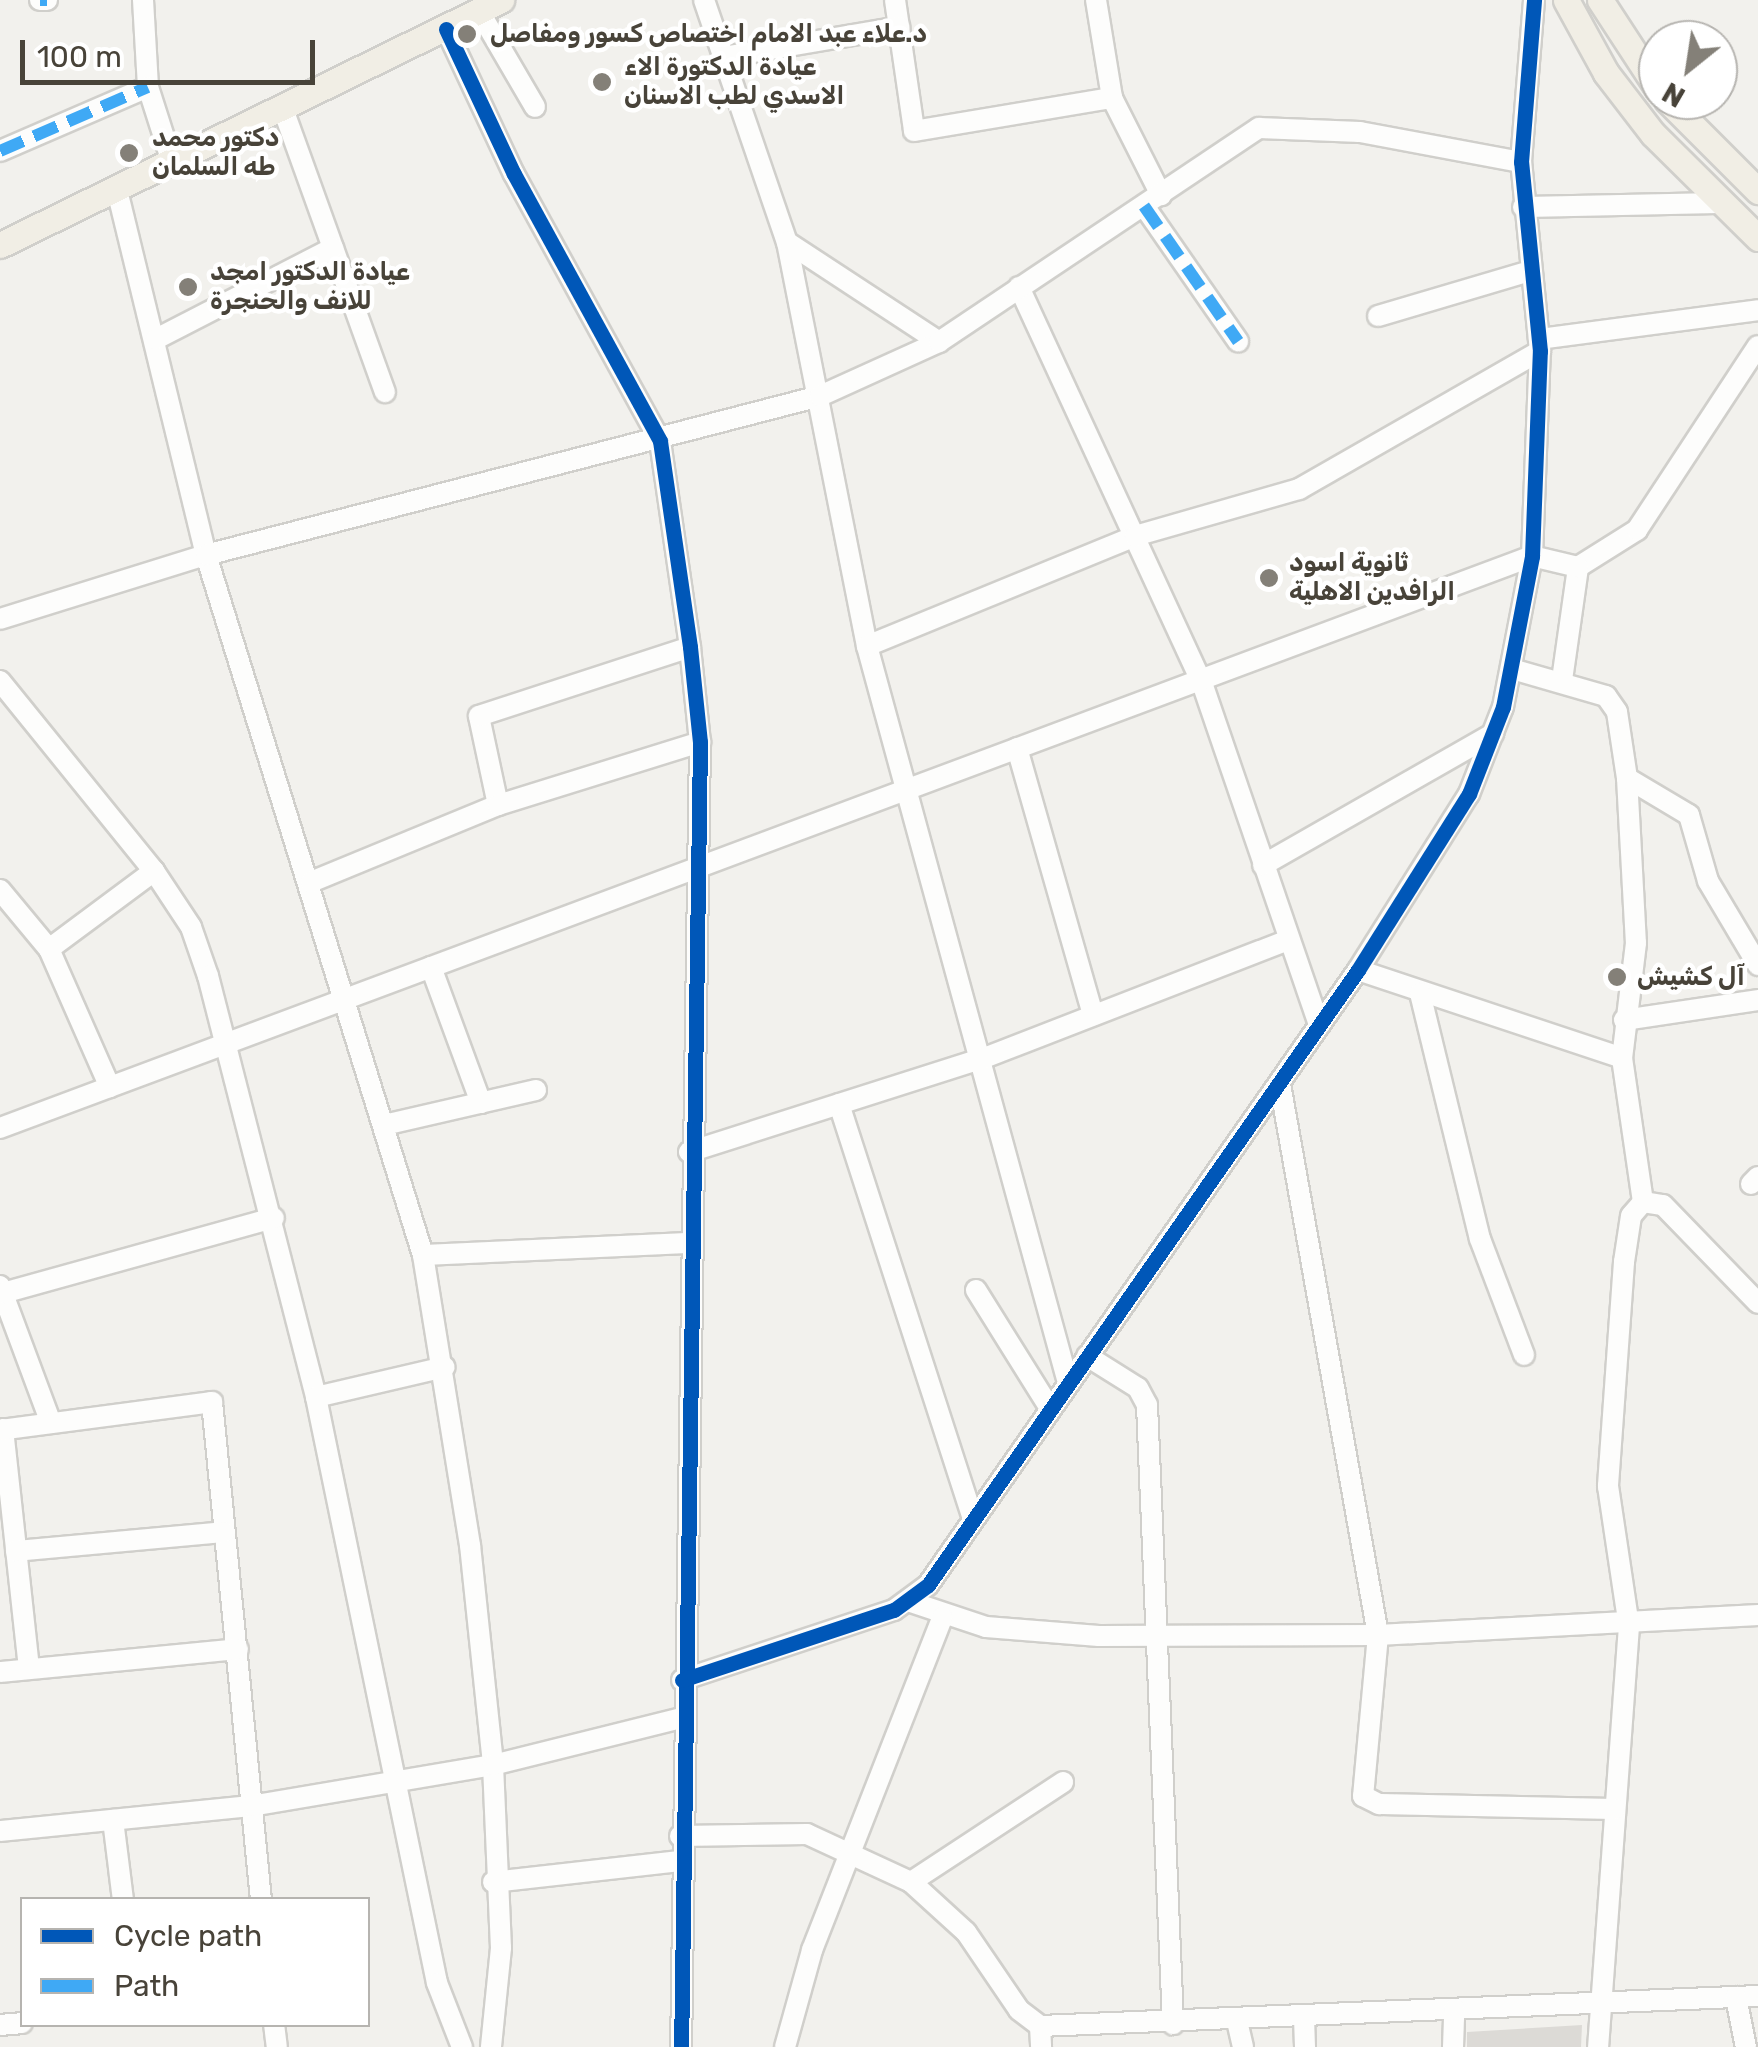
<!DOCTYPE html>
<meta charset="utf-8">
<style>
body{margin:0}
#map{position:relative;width:1758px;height:2047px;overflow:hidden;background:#f2f1ed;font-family:Rubik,"Noto Sans Arabic",sans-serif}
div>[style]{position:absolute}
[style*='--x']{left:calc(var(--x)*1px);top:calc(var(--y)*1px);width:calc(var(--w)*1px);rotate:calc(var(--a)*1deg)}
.building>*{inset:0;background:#dcdad6}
.roads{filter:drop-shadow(2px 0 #d0cfcb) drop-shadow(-2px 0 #d0cfcb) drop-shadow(0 2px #d0cfcb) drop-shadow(0 -2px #d0cfcb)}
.minor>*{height:20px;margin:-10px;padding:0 10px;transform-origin:10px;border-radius:10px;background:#fdfdfc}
.major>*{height:25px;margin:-12.5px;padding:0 12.5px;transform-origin:12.5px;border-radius:12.5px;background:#f1eee5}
.quiet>*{height:12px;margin-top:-6px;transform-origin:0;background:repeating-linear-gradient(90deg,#3fa9f5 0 25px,transparent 0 37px)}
.cycleway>*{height:15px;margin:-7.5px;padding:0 7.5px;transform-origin:7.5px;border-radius:7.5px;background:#0057b8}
.dots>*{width:28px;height:28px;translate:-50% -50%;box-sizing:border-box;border:5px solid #fff;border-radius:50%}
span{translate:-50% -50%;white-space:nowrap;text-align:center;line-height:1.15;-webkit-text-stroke:9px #fff;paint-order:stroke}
.poi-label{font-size:25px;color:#484339;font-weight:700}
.left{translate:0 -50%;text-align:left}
.legend{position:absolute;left:20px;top:1897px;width:350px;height:130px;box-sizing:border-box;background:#fff;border:2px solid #b6b4b0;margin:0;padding:12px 18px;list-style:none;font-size:30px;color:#484339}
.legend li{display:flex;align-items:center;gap:20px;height:50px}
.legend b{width:50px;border:2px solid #b6b4b0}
.north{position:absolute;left:1638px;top:20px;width:100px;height:100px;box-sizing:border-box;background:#fff;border:2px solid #b6b4b0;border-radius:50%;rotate:210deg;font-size:28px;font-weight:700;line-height:40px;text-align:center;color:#484339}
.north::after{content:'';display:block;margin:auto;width:35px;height:45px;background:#848078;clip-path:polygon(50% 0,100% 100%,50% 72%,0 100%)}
.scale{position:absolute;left:20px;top:40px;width:295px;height:45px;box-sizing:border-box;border:5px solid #484339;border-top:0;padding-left:12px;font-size:30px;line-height:35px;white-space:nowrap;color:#484339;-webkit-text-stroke:8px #fff;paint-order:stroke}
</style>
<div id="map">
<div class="building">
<div style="clip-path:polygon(1582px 2025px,1581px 2047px,1467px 2047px,1467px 2032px)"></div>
</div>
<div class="roads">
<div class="minor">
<div style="--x:40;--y:0;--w:7;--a:0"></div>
<div style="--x:143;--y:0;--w:87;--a:86.7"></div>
<div style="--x:148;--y:87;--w:79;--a:72.3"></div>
<div style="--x:704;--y:0;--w:256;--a:71.1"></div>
<div style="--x:787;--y:242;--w:412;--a:78.8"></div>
<div style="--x:867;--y:646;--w:760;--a:74.74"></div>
<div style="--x:895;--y:0;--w:132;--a:81.7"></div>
<div style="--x:914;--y:131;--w:201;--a:-9.5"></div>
<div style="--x:1096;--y:0;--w:99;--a:80.7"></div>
<div style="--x:1112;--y:98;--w:109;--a:63.2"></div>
<div style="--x:479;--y:11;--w:111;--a:59.7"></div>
<div style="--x:446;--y:29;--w:160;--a:64.9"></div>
<div style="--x:514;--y:174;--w:304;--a:61.3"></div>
<div style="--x:660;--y:441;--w:208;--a:81.7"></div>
<div style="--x:690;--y:647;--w:96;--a:84"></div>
<div style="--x:700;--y:742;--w:1305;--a:90.83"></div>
<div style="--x:724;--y:57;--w:178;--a:-9.7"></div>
<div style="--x:283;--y:109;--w:301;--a:70.2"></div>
<div style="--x:0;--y:151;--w:161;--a:-23.4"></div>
<div style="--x:117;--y:190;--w:376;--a:76.3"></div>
<div style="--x:206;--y:555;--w:733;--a:72.78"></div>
<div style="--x:423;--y:1255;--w:294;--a:80.8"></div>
<div style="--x:470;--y:1545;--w:221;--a:84"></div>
<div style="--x:493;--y:1765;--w:183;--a:87.5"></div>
<div style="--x:501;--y:1948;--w:100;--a:95.8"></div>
<div style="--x:1144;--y:206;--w:165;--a:55.2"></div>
<div style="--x:1523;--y:207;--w:197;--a:-1.2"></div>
<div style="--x:787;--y:242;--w:182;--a:33.3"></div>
<div style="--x:1019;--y:287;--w:433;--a:65.2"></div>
<div style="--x:1201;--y:680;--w:365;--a:71.1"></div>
<div style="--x:1378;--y:316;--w:159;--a:-16.5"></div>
<div style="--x:156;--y:339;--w:199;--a:-27.2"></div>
<div style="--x:1539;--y:339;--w:221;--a:-7.5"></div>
<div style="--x:0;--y:619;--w:216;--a:-17.3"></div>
<div style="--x:206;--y:555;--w:634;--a:-14.52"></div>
<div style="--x:820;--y:396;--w:131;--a:-24.4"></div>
<div style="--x:939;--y:342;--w:385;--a:-33.8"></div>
<div style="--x:1259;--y:128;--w:101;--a:2.3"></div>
<div style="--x:1360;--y:132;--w:164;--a:10.6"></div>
<div style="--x:867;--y:646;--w:290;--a:-22.3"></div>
<div style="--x:1135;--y:536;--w:171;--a:-16"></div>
<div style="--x:1299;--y:489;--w:278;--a:-29.8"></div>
<div style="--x:1512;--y:669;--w:98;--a:16"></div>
<div style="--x:1606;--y:696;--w:19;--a:55"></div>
<div style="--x:1617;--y:712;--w:67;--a:81.4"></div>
<div style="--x:1627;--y:778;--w:165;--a:86.9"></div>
<div style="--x:1636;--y:943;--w:116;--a:96.9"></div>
<div style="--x:1622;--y:1058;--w:146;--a:81.7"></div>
<div style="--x:1643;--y:1202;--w:18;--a:131"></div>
<div style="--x:1631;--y:1216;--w:47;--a:98.7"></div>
<div style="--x:1624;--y:1262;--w:225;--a:94.1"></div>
<div style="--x:1608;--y:1486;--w:142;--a:81.5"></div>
<div style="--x:1629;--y:1626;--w:422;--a:94.2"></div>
<div style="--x:1562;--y:680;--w:114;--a:-81.9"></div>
<div style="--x:1578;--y:567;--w:70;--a:-32.1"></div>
<div style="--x:1637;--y:530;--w:220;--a:-56.7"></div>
<div style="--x:0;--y:681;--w:245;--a:51"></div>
<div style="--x:154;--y:871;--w:67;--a:56.5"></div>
<div style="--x:191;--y:927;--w:52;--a:70.9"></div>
<div style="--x:208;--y:976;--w:435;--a:75.6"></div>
<div style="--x:316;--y:1397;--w:598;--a:78.33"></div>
<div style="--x:437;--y:1983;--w:69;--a:68.7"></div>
<div style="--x:1017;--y:748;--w:278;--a:74.1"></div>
<div style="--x:1627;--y:778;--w:72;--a:30.8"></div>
<div style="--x:1689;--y:815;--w:69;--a:73.9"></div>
<div style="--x:1708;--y:881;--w:98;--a:59.2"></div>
<div style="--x:498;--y:805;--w:91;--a:-102.1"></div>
<div style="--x:479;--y:716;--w:222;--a:-18.1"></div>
<div style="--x:1263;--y:865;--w:265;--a:-29.7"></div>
<div style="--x:311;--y:882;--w:202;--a:-22.4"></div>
<div style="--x:498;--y:805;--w:212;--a:-17.3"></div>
<div style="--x:0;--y:890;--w:77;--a:50.3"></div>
<div style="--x:49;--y:949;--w:151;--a:66.2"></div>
<div style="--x:49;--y:949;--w:131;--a:-36.6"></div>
<div style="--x:431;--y:967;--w:145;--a:69.8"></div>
<div style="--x:1358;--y:970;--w:278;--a:18.4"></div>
<div style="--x:1420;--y:993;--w:253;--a:76.3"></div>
<div style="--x:1480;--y:1239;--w:124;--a:69.2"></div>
<div style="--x:1624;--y:1020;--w:135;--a:-8.5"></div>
<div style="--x:1280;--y:1084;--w:560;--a:79.91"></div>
<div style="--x:1378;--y:1635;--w:162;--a:95.3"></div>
<div style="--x:1363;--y:1796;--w:18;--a:27"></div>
<div style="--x:1379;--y:1804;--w:236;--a:1.2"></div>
<div style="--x:839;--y:1104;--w:436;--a:72.1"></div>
<div style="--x:384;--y:1125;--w:156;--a:-13"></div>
<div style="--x:0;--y:1128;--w:1635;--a:-20.47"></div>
<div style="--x:1532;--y:556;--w:47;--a:13.4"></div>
<div style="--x:689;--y:1152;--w:310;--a:-17.7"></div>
<div style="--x:984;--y:1058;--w:327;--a:-21.2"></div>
<div style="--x:1751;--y:1184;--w:10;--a:-45"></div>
<div style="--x:1643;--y:1202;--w:20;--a:9"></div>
<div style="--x:1663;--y:1205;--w:136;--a:45.9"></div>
<div style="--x:423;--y:1255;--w:265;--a:-2.6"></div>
<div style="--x:0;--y:1286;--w:146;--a:69.6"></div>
<div style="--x:976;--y:1290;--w:138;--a:58"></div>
<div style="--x:3;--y:1293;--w:281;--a:-15.5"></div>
<div style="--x:1087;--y:1356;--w:60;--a:32.1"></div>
<div style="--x:1138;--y:1388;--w:19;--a:62"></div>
<div style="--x:1147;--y:1405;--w:620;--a:87.59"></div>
<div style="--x:316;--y:1397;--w:132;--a:-13.1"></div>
<div style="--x:3;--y:1429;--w:241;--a:83.8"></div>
<div style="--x:0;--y:1430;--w:214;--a:-7.5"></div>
<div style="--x:212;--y:1402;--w:500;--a:84.38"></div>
<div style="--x:16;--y:1551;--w:209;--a:-5.2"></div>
<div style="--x:911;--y:1602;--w:79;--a:18.4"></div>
<div style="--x:986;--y:1627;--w:113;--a:4.6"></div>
<div style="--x:1099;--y:1636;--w:279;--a:-0.2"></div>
<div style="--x:1378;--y:1635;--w:381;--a:-3"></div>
<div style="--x:0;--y:1672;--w:239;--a:-5.5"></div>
<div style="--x:682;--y:1680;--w:223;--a:-18.3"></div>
<div style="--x:894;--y:1610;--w:42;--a:-36.3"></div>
<div style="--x:928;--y:1585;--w:750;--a:-55.04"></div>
<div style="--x:1358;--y:970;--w:208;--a:-57.8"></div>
<div style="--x:1469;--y:794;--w:93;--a:-68.7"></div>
<div style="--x:1503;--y:707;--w:154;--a:-79.1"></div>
<div style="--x:1532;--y:556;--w:205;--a:-87.8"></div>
<div style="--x:1540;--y:351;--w:190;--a:-95.7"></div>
<div style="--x:1521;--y:162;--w:163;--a:-85.4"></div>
<div style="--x:113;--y:1820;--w:81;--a:82.9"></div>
<div style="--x:0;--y:1831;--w:252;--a:-5.7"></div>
<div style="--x:251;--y:1806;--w:245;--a:-9.6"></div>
<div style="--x:493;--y:1765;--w:195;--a:-14"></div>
<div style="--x:680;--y:1836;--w:127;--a:-0.9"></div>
<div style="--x:807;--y:1834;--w:115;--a:24.8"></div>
<div style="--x:911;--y:1882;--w:74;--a:42.3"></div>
<div style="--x:966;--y:1932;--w:94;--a:55.8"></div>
<div style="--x:1019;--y:2010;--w:26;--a:37"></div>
<div style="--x:1040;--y:2026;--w:719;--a:-2.39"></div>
<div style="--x:493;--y:1882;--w:188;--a:-6.4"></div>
<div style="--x:911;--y:1882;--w:182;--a:-33.3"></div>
<div style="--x:1736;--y:1997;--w:51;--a:78.7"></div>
<div style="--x:1304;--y:2018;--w:29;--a:88"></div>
<div style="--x:1237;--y:2021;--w:27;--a:77"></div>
<div style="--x:274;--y:2024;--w:23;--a:83"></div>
<div style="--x:0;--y:2025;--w:22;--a:-5"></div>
<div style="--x:1040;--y:2026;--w:21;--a:87"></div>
<div style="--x:785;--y:2047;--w:101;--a:-74.4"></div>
<div style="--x:812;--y:1950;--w:357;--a:-68.6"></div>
<div style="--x:1453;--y:2047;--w:38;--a:-88"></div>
</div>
<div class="major">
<div style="--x:1566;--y:0;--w:83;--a:61.3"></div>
<div style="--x:1606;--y:73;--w:77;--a:52.4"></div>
<div style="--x:1653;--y:134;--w:148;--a:44.7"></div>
<div style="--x:1600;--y:0;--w:106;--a:56.9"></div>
<div style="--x:1667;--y:100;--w:129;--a:45"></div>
<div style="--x:0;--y:245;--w:558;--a:-26.06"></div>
</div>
</div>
<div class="quiet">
<div style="--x:40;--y:0;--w:7;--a:0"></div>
<div style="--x:0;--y:151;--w:161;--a:-23.4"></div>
<div style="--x:1144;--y:206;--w:165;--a:55.2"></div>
</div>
<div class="cycleway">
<div style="--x:446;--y:29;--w:160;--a:64.9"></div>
<div style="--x:514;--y:174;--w:304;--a:61.3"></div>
<div style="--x:660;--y:441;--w:208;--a:81.7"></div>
<div style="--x:690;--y:647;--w:96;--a:84"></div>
<div style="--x:700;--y:742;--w:1305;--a:90.83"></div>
<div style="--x:682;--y:1680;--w:223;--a:-18.3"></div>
<div style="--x:894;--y:1610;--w:42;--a:-36.3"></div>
<div style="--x:928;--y:1585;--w:750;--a:-55.04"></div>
<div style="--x:1358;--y:970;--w:208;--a:-57.8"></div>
<div style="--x:1469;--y:794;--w:93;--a:-68.7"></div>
<div style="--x:1503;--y:707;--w:154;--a:-79.1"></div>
<div style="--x:1532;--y:556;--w:205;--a:-87.8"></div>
<div style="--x:1540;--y:351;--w:190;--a:-95.7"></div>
<div style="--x:1521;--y:162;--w:163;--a:-85.4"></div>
</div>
<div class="dots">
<div style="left:467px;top:34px;background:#848078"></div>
<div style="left:602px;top:82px;background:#848078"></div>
<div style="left:129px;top:153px;background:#848078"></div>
<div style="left:188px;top:287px;background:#848078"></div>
<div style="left:1269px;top:578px;background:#848078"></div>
<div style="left:1617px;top:977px;background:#848078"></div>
</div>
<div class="poi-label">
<span class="left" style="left:490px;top:34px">د.علاء عبد الامام اختصاص كسور ومفاصل</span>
<span class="left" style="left:624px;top:82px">عيادة الدكتورة الاء<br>الاسدي لطب الاسنان</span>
<span class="left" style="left:152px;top:153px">دكتور محمد<br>طه السلمان</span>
<span class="left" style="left:210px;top:287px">عيادة الدكتور امجد<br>للانف والحنجرة</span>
<span class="left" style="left:1289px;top:578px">ثانوية اسود<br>الرافدين الاهلية</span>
<span class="left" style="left:1637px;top:977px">آل كشيش</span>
</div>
<ul class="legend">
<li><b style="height:12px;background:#0057b8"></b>Cycle path</li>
<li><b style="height:12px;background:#3fa9f5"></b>Path</li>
</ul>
<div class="north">N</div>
<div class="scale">100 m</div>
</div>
